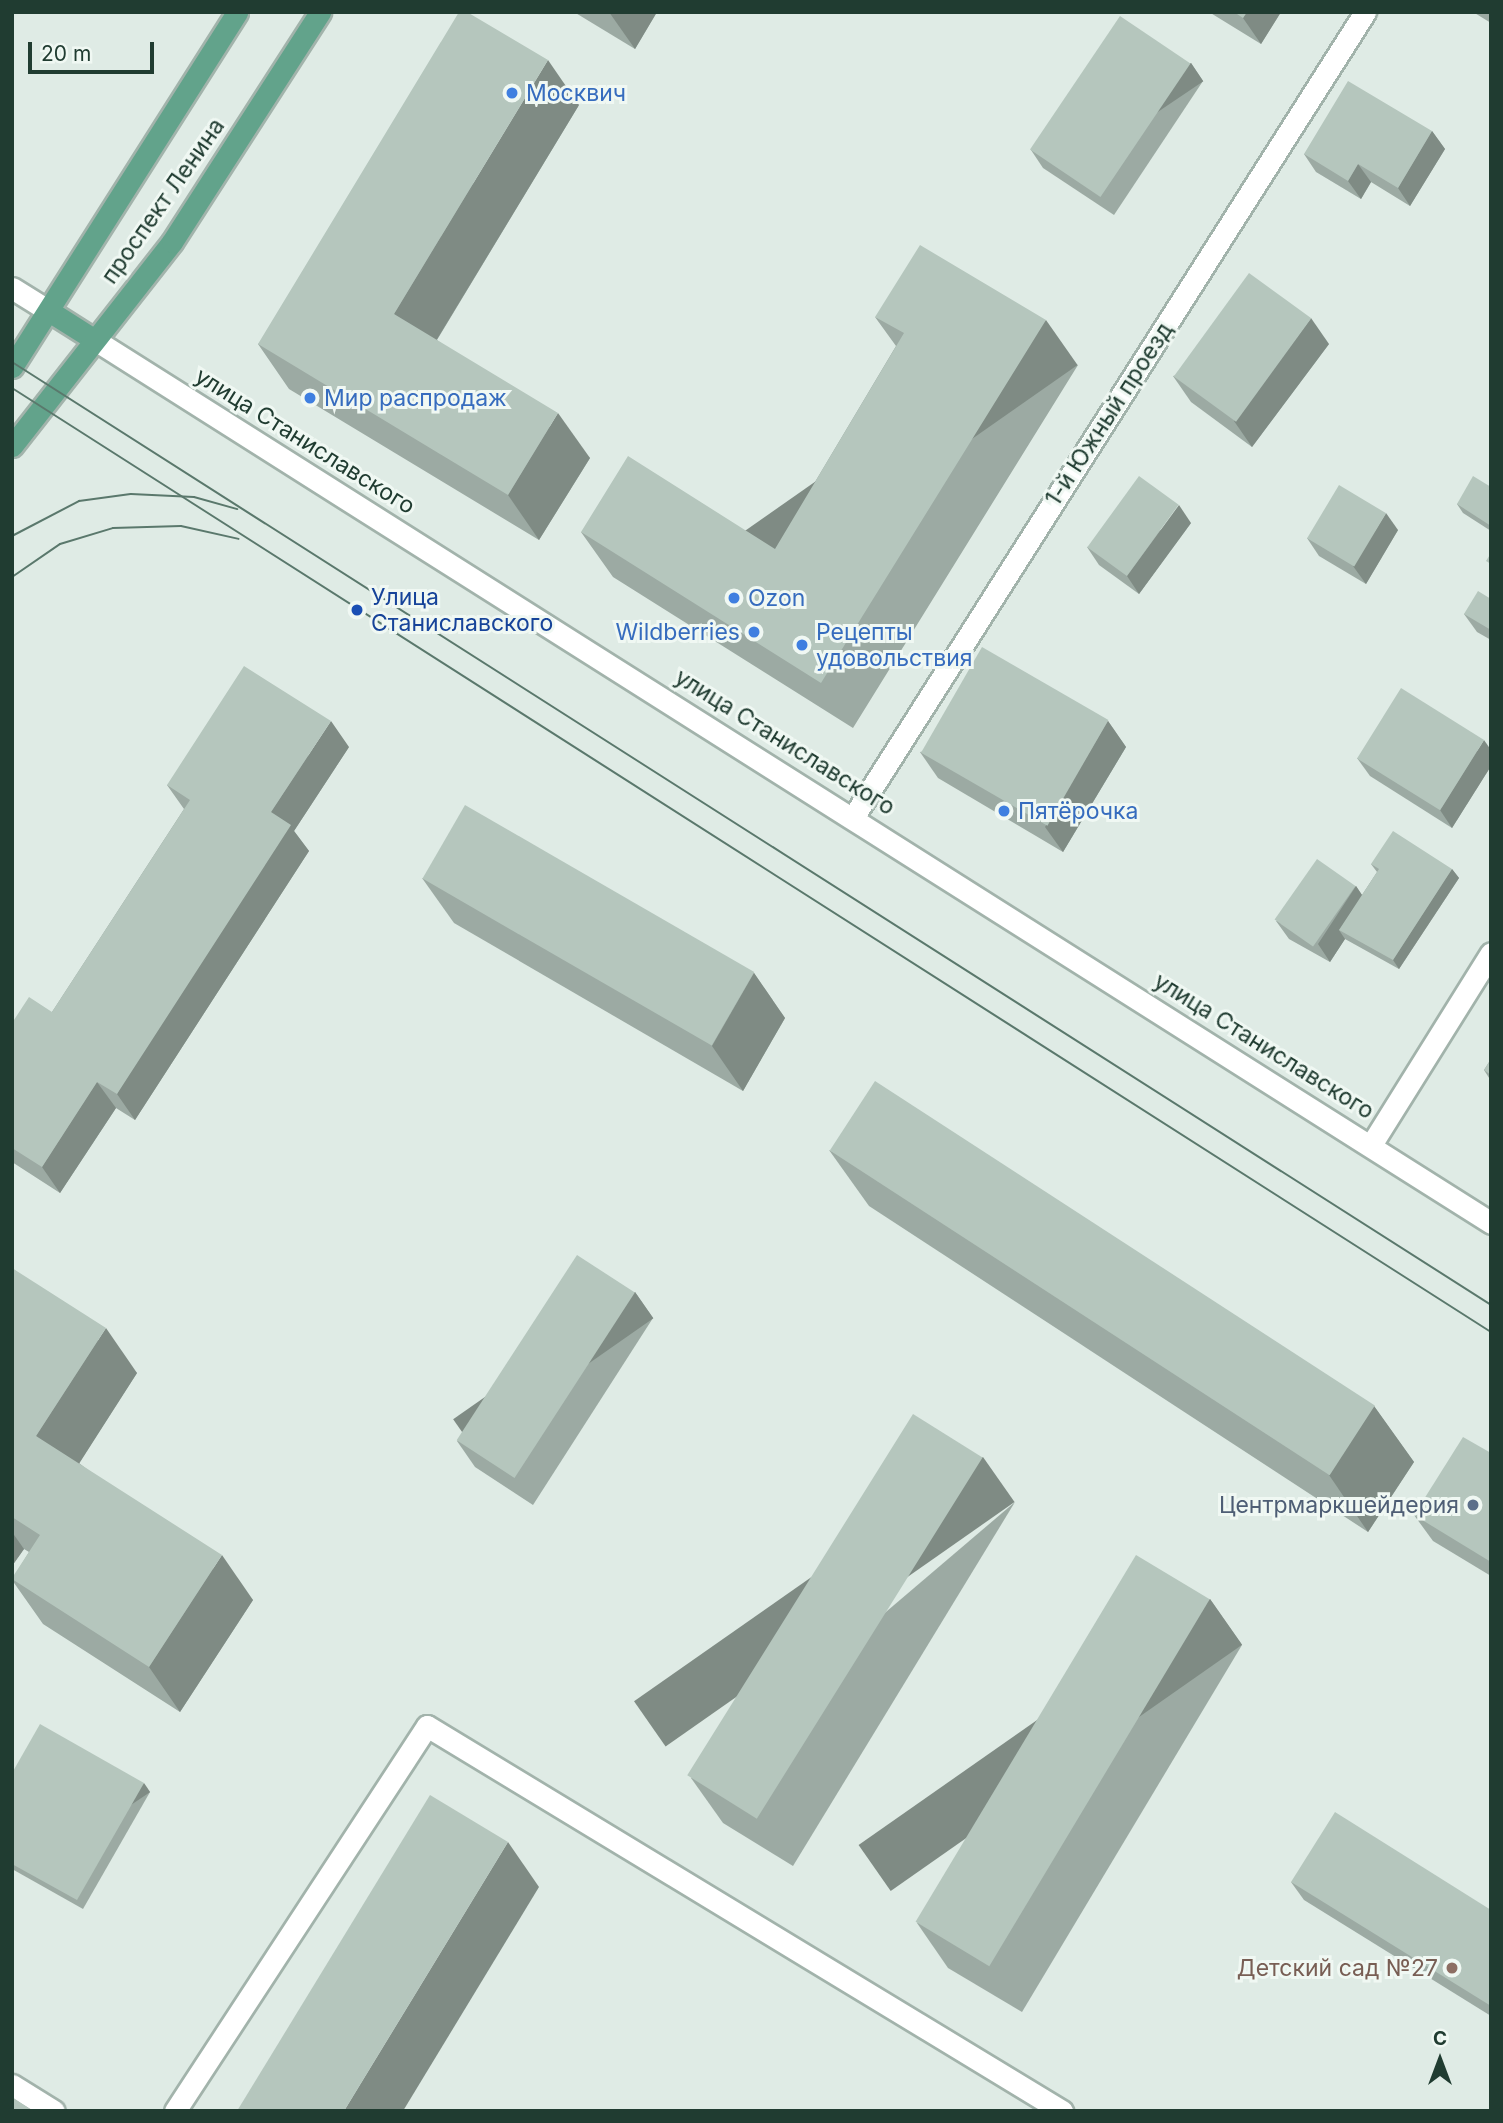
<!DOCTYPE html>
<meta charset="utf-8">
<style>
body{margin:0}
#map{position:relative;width:1503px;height:2123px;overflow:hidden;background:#dfebe5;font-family:Inter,sans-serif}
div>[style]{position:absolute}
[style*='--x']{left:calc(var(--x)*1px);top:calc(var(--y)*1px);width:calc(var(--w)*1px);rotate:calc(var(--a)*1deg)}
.roads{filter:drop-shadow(2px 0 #a2b3ab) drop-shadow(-2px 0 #a2b3ab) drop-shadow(0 2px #a2b3ab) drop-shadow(0 -2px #a2b3ab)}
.lane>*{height:21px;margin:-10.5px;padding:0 10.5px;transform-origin:10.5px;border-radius:10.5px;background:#fff}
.street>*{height:21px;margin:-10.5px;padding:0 10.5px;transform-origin:10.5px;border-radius:10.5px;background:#fff}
.secondary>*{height:21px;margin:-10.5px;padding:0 10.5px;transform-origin:10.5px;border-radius:10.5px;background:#fff}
.primary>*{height:21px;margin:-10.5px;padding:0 10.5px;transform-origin:10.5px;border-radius:10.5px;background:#62a38b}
.tram>*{height:2px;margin:-1px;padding:0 1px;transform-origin:1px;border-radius:1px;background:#5a786c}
.wall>*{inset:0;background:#9caaa3}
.shaded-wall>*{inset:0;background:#7f8b84;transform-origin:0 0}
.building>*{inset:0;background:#b5c6bd;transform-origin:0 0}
.dots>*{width:19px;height:19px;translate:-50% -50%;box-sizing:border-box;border:4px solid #f0f8f3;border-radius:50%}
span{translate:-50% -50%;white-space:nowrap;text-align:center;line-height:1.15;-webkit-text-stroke:6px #f0f8f3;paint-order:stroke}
.shop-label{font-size:23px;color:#366cbe}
.left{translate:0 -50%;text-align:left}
.right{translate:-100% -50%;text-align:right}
.street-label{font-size:23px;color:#203c31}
.transit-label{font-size:23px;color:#164399}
.service-label{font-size:23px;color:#4e5e75}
.education-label{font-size:23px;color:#785e54}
.frame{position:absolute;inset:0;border:14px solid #203c31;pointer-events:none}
.north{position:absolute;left:1405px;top:2025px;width:70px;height:70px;-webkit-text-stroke:5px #f0f8f3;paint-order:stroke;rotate:0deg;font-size:19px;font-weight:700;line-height:28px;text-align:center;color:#203c31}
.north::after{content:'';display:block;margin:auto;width:24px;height:32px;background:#203c31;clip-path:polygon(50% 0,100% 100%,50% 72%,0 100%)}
.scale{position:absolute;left:28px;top:42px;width:126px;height:32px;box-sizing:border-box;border:4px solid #203c31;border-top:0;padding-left:9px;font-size:21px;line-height:24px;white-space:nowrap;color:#203c31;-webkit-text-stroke:5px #f0f8f3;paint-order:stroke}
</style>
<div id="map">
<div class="roads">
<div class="lane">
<div style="--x:12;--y:2085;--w:49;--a:31.8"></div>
<div style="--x:175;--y:2111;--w:460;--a:-56.8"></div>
<div style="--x:427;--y:1726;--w:743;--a:31.23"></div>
</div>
<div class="street">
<div style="--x:854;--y:816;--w:953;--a:-57.56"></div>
<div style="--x:1371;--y:1145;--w:226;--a:-58"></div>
</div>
<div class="secondary">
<div style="--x:12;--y:288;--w:44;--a:31.9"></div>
<div style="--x:95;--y:340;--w:1652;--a:32.31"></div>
</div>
<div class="primary">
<div style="--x:49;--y:311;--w:54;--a:32.2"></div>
<div style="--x:12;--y:367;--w:420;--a:-57.6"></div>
<div style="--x:12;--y:446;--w:259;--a:-51.9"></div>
<div style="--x:172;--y:242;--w:274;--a:-57.2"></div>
</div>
</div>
<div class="tram">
<div style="--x:12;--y:362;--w:1754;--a:32.52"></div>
<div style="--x:12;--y:388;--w:1755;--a:32.55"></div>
<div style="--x:12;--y:536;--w:76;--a:-27.6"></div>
<div style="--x:79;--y:501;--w:52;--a:-7.7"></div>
<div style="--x:131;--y:494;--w:63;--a:2.7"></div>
<div style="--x:194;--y:497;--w:45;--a:15.6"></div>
<div style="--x:12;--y:577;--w:58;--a:-34.5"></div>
<div style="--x:60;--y:544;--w:55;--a:-16.8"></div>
<div style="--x:113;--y:528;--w:68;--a:-1.7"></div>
<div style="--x:181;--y:526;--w:59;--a:12.6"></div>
</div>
<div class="wall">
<div style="clip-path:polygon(574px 12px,657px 12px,635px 49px)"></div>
<div style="clip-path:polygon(1209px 12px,1281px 12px,1261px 44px)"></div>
<div style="clip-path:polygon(1473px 12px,1491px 12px,1491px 23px)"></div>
<div style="clip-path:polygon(1191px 63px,1203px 81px,1114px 215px,1043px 168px,1031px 150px)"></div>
<div style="clip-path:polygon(579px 105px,437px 340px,590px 458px,539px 540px,289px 389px,258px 344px)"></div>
<div style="clip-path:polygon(1432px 131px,1445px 149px,1410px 206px,1371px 182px,1361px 199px,1316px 172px,1304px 154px)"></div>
<div style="clip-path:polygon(875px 317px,1078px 365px,853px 728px,613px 577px,581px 532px,775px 549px,896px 346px)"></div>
<div style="clip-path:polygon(1329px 344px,1252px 447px,1191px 402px,1173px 376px)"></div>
<div style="clip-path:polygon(1491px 487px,1491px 531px,1463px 513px,1457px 504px)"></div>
<div style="clip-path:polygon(1191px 523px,1139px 594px,1099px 565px,1087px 547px)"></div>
<div style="clip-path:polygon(1398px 530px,1366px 584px,1319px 556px,1307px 538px)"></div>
<div style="clip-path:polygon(1491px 599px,1491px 640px,1477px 632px,1464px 614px)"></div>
<div style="clip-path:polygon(1108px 721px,1126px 747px,1063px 852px,938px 778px,920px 752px)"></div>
<div style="clip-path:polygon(349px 747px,294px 831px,309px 851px,135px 1120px,116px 1108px,60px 1193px,12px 1162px,12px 1023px,52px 1012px,184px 809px,167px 785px)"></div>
<div style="clip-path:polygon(1491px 750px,1491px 766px,1452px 828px,1370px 776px,1357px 758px)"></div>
<div style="clip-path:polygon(1371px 864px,1452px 869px,1459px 878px,1399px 969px,1345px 939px,1330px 962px,1289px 939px,1276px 921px,1356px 886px,1362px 895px,1377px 872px)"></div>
<div style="clip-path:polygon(422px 878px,754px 973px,785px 1018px,743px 1091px,454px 923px)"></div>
<div style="clip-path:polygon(1491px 1059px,1491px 1081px,1484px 1070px)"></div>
<div style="clip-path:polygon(829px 1150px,1374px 1406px,1414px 1462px,1368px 1532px,869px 1206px)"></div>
<div style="clip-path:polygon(12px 1268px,137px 1373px,79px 1463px,253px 1600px,180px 1712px,43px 1624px,12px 1580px,29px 1552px,24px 1549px,12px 1566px)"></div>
<div style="clip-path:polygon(635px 1292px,653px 1318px,533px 1505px,475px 1467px,457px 1441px)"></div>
<div style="clip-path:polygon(1491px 1453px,1491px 1576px,1433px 1541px,1414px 1515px)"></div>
<div style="clip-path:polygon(1015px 1502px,793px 1866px,723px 1823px,691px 1778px)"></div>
<div style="clip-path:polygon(1210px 1599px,1242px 1645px,1022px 2012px,948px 1968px,917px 1923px)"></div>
<div style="clip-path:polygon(12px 1773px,150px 1792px,83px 1909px,12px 1869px)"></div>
<div style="clip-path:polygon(1291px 1882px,1491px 1910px,1491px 2016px,1304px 1900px)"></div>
</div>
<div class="shaded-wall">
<div style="clip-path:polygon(609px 12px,657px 12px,635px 49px)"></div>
<div style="clip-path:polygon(1247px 12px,1281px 12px,1261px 44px,1243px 18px)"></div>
<div style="clip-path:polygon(548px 60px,579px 105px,425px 359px,394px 314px)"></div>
<div style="left:1191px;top:63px;width:22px;height:161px;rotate:56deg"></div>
<div style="clip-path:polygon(1432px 131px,1445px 149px,1410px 206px,1398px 188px)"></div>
<div style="clip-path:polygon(1358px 164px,1371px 182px,1361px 199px,1348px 181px)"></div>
<div style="clip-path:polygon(1311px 318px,1329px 344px,1252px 447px,1234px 421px)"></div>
<div style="left:1046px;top:320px;width:55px;height:427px;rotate:55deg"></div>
<div style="clip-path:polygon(558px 413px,590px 458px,539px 540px,508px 495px)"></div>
<div style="clip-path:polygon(1179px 505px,1191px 523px,1139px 594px,1127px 576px)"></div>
<div style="clip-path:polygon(1386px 513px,1398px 530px,1366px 584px,1353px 566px)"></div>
<div style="clip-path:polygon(331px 721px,349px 747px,294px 831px,309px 851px,135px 1120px,117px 1094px,271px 812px)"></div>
<div style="clip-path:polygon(1108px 721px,1126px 747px,1063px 852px,1045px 827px)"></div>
<div style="clip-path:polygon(1484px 740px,1491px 750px,1491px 766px,1452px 828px,1440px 810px)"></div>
<div style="clip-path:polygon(1452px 869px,1459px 878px,1399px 969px,1393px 960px)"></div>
<div style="clip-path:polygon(1356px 886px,1368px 904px,1339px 930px,1345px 939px,1330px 962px,1318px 944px)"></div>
<div style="clip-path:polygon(754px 973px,785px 1018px,743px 1091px,712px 1046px)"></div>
<div style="clip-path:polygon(97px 1082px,116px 1108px,60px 1193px,42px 1167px)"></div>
<div style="left:635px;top:1292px;width:32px;height:222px;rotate:55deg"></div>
<div style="clip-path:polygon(106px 1328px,137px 1373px,68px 1481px,36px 1436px)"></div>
<div style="clip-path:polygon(1374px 1406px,1414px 1462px,1368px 1532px,1329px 1475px)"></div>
<div style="left:983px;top:1457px;width:55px;height:426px;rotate:55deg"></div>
<div style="clip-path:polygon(12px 1532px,24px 1549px,12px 1566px)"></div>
<div style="clip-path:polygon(222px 1555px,253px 1600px,180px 1712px,149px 1667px)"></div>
<div style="left:1210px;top:1599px;width:56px;height:429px;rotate:55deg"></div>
<div style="left:144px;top:1783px;width:11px;height:135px;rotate:56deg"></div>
<div style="clip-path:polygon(508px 1842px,539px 1887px,403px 2111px,344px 2111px)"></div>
</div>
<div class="building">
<div style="clip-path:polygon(459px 12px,467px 12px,548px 60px,394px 314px,558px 413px,508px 495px,258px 344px)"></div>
<div style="clip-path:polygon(1234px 12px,1247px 12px,1243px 18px)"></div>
<div style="left:1120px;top:16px;width:85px;height:161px;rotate:34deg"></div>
<div style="clip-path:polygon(1348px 81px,1432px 131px,1398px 188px,1358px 164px,1348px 181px,1304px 154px)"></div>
<div style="clip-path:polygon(920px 245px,1046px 320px,821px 683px,581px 532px,628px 456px,775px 549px,904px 333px,875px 317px)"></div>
<div style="left:1249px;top:273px;width:77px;height:128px;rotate:36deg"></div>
<div style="left:1139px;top:476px;width:49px;height:88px;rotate:36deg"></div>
<div style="clip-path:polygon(1473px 476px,1491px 487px,1491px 526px,1457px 504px)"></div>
<div style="left:1339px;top:485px;width:55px;height:62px;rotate:31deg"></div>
<div style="clip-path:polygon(1491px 553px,1491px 564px,1486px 561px)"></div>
<div style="clip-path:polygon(1478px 591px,1491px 599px,1491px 630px,1464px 614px)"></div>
<div style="left:982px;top:647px;width:146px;height:122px;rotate:30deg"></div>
<div style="clip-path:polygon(244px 666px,331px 721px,271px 812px,291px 825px,117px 1094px,97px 1082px,42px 1167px,12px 1148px,12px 1023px,29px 997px,52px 1012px,190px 800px,167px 785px)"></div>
<div style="left:1401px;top:688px;width:98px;height:83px;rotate:32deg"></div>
<div style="left:465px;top:805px;width:334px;height:85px;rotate:30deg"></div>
<div style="clip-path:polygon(1393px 831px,1452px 869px,1393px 960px,1339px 930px,1379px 869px,1371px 864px)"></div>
<div style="left:1317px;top:859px;width:47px;height:74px;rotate:35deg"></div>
<div style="clip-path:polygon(1491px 1059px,1491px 1075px,1484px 1070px)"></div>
<div style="left:875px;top:1081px;width:596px;height:83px;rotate:33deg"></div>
<div style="left:577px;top:1255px;width:69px;height:221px;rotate:33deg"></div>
<div style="clip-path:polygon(12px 1268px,106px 1328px,36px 1436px,222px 1555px,149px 1667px,12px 1579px,12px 1578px,40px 1535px,12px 1517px)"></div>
<div style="left:913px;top:1414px;width:82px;height:426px;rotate:32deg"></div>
<div style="clip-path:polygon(1463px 1437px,1491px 1453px,1491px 1562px,1414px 1515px)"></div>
<div style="left:1136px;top:1555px;width:86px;height:428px;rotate:31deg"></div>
<div style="clip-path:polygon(40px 1724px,144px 1783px,77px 1900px,12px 1864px,12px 1773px)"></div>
<div style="clip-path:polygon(430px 1795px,508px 1842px,344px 2111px,237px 2111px)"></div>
<div style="clip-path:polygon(1335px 1812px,1491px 1910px,1491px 2006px,1291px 1882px)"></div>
<div style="clip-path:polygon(12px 2097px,33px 2111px,12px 2111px)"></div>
</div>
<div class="dots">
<div style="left:512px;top:93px;background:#3f7fe0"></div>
<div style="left:310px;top:398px;background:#3f7fe0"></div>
<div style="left:734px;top:598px;background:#3f7fe0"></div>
<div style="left:357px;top:610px;background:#1a4fb4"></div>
<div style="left:754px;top:632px;background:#3f7fe0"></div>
<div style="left:802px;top:645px;background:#3f7fe0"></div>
<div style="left:1004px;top:811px;background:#3f7fe0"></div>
<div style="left:1473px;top:1505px;background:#5c6f8a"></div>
<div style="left:1452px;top:1968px;background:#8d6e63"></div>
</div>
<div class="shop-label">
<span class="left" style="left:526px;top:93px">Москвич</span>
<span class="left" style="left:324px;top:398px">Мир распродаж</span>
<span class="left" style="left:748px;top:598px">Ozon</span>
<span class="right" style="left:740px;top:632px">Wildberries</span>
<span class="left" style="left:816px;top:645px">Рецепты<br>удовольствия</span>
<span class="left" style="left:1018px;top:811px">Пятёрочка</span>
</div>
<div class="street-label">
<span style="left:163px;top:201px;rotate:-55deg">проспект Ленина</span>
<span style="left:1109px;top:414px;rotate:-57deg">1-й Южный проезд</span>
<span style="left:305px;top:441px;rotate:32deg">улица Станиславского</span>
<span style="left:785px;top:742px;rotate:32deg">улица Станиславского</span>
<span style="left:1264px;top:1046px;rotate:32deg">улица Станиславского</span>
</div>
<div class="transit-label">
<span class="left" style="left:371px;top:610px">Улица<br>Станиславского</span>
</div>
<div class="service-label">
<span class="right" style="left:1459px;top:1505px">Центрмаркшейдерия</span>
</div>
<div class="education-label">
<span class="right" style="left:1438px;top:1968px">Детский сад №27</span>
</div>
<div class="frame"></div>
<div class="north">С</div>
<div class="scale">20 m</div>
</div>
